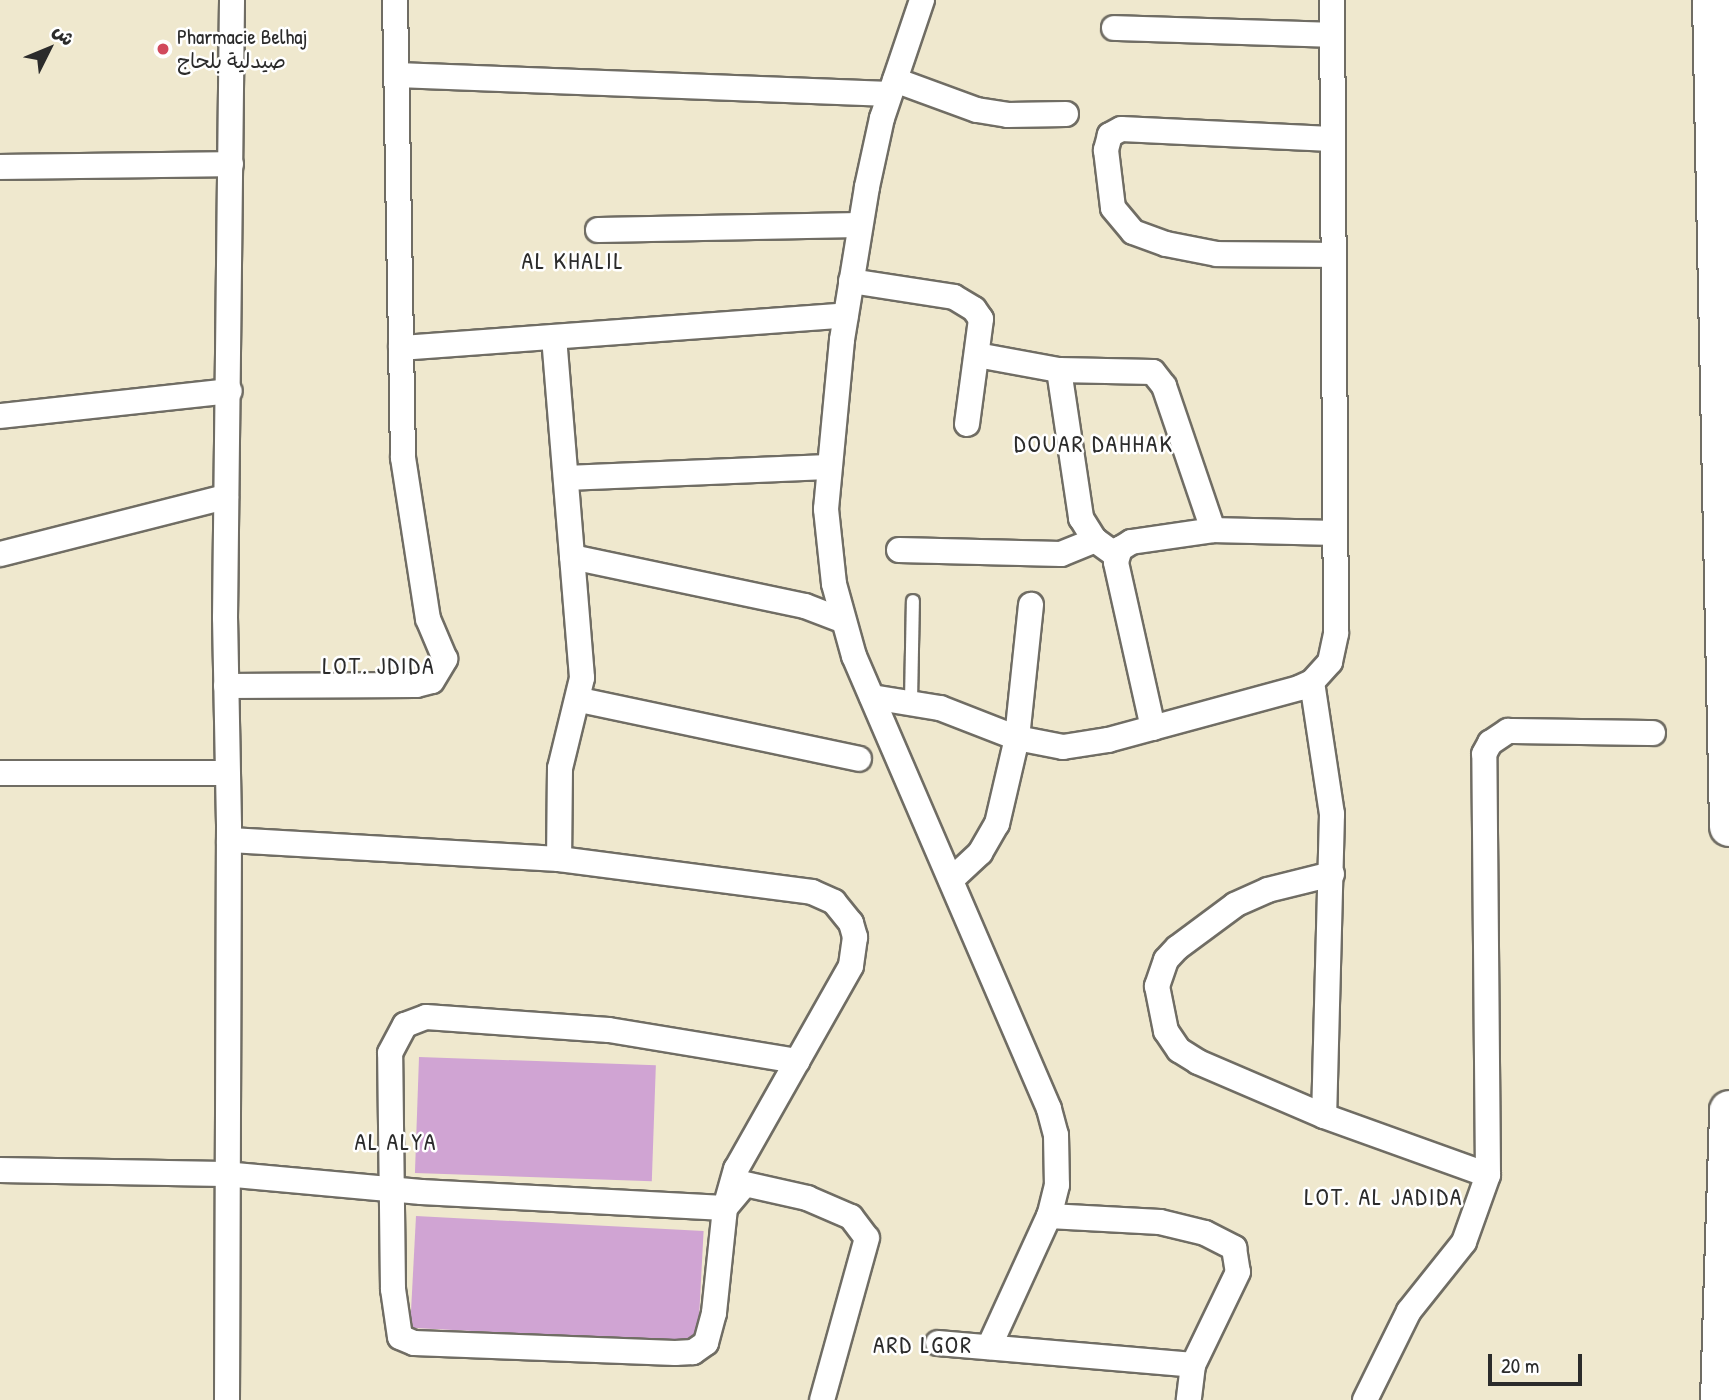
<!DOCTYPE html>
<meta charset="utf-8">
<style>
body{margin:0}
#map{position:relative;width:1729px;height:1400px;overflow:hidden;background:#efe8ce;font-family:"Patrick Hand","Playpen Sans Arabic",sans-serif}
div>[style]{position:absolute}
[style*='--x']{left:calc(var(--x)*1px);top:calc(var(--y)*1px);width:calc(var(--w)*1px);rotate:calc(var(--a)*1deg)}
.building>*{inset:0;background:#d0a4d3;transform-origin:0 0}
.roads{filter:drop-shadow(2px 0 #706d64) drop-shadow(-2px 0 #706d64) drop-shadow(0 2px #706d64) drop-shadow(0 -2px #706d64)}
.service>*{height:12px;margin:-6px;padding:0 6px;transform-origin:6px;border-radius:6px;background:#fff}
.minor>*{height:24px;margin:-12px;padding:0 12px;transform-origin:12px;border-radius:12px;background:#fff}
.primary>*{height:38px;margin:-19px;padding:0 19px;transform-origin:19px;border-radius:19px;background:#fff}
.dots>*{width:19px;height:19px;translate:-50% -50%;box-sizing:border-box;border:4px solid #fff;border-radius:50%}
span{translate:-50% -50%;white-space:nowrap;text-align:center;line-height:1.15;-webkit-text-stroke:5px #fff;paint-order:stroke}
.poi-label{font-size:21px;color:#2b2b2b}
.left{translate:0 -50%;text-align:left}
.quarter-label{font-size:24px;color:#2b2b2b;letter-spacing:2px}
.north{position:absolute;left:14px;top:14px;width:70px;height:70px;-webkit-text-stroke:5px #fff;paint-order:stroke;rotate:47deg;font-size:19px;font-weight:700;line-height:28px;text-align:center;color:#2b2b2b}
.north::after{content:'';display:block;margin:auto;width:24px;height:32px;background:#2b2b2b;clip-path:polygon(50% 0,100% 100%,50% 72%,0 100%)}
.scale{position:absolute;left:1488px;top:1354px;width:94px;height:32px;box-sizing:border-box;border:4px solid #2b2b2b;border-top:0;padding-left:9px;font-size:21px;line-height:24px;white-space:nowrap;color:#2b2b2b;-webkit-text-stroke:5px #fff;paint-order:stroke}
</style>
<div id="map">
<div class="building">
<div style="left:419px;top:1057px;width:237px;height:116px;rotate:2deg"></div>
<div style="left:416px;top:1216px;width:288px;height:112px;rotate:3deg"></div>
</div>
<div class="roads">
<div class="service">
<div style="--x:911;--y:701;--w:100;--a:-88.9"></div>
</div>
<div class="minor">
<div style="--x:922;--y:0;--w:125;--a:108.7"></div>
<div style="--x:882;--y:118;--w:71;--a:102.3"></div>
<div style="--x:867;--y:187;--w:155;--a:99.3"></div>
<div style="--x:842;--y:340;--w:170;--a:95.4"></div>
<div style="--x:826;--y:509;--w:75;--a:83.9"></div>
<div style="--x:834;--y:584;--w:75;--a:74.5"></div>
<div style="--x:854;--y:656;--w:493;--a:66.7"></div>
<div style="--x:1049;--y:1109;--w:27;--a:75"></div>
<div style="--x:1056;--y:1135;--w:50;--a:88.9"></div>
<div style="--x:1057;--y:1185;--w:32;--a:104"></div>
<div style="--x:1049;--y:1216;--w:144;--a:114.6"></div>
<div style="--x:1114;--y:28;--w:218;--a:1.8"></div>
<div style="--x:397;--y:75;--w:493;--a:2.2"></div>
<div style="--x:895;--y:80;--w:87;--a:20.1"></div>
<div style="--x:977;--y:110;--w:31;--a:9"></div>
<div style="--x:1008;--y:115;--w:58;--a:-1"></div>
<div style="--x:1331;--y:139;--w:210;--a:-177.3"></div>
<div style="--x:1121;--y:129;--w:13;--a:151"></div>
<div style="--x:1110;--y:135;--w:16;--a:105"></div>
<div style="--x:1106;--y:150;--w:58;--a:83.1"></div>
<div style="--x:1113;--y:208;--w:31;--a:50"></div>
<div style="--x:1133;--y:232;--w:35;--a:20"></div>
<div style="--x:1166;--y:244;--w:52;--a:11.1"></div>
<div style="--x:1217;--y:254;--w:115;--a:0.5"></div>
<div style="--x:0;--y:167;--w:231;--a:-0.7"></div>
<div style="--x:598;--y:230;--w:262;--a:-1.1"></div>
<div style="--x:851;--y:281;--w:104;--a:8.8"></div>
<div style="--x:954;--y:297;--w:23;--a:31"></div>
<div style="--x:974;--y:309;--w:12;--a:55"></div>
<div style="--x:981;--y:319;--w:106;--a:97.6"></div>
<div style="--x:554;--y:337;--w:342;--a:85.3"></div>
<div style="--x:582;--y:678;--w:93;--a:103.7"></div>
<div style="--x:560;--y:768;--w:91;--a:90.6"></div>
<div style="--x:401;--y:348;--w:446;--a:-4.2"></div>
<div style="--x:977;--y:355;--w:83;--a:10.4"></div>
<div style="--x:1059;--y:370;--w:94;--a:1.2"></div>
<div style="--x:1153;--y:372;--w:18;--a:52"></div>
<div style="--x:1164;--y:386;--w:152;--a:71.2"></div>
<div style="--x:1059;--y:370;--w:150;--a:81.5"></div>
<div style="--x:1081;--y:518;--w:26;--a:58"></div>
<div style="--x:1095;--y:540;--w:26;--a:36"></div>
<div style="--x:0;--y:416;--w:231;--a:-6.2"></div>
<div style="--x:566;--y:478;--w:262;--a:-2.4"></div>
<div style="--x:899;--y:550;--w:162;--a:1.4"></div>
<div style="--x:1061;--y:554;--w:37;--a:-22"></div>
<div style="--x:0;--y:554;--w:233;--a:-14.2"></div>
<div style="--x:572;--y:557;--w:238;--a:11.9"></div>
<div style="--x:805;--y:606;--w:40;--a:21"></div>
<div style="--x:1312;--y:682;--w:134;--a:81.4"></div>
<div style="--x:1332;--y:814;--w:302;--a:91.5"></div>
<div style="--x:226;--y:686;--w:190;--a:-0.3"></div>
<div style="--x:416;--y:685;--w:16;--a:-14"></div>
<div style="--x:432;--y:681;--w:26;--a:-59"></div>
<div style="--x:445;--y:659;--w:43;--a:-113"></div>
<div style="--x:428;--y:619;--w:163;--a:-98.8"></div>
<div style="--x:403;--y:458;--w:458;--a:-91"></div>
<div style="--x:872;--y:697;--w:69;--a:9.2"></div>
<div style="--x:940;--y:708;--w:83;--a:21.3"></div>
<div style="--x:1017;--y:738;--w:47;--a:11.1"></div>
<div style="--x:1063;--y:747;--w:46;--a:-8.8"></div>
<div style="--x:1108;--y:740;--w:198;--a:-15.2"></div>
<div style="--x:1299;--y:688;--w:14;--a:-25"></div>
<div style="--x:1312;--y:682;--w:27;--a:-48"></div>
<div style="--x:1330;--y:662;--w:30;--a:-78"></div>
<div style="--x:1336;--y:633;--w:633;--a:-90.36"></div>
<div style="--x:580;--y:700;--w:285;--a:11.9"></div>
<div style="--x:1153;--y:728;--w:170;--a:-102.6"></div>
<div style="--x:1116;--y:562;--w:14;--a:-73"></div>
<div style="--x:1120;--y:549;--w:13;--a:-32"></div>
<div style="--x:1131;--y:542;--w:83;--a:-8.3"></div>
<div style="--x:1213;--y:530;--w:121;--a:1.4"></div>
<div style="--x:0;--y:773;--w:227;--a:0"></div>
<div style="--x:229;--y:840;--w:331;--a:3.3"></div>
<div style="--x:559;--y:859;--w:255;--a:7.4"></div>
<div style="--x:812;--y:892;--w:24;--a:24"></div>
<div style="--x:834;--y:902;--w:27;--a:51"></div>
<div style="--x:851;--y:923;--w:15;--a:74"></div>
<div style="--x:855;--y:937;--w:29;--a:98"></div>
<div style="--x:851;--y:966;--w:233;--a:119.5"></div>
<div style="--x:736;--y:1169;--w:41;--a:105.8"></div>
<div style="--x:725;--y:1208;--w:106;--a:96"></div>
<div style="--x:714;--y:1313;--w:31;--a:105"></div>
<div style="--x:706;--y:1343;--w:16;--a:145"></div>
<div style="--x:693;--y:1352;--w:18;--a:177"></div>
<div style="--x:675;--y:1353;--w:261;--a:-177.8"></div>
<div style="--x:414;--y:1343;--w:15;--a:-157"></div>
<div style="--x:400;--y:1337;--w:49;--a:-98.3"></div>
<div style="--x:393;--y:1289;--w:236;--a:-90.7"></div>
<div style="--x:390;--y:1053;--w:32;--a:-62"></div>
<div style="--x:405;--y:1025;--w:22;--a:-21"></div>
<div style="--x:426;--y:1017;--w:183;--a:4.1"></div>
<div style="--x:609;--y:1030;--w:191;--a:9.4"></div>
<div style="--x:1332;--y:874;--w:66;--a:166"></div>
<div style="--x:1268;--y:890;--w:36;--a:156"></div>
<div style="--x:1235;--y:905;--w:72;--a:143.4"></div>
<div style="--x:1177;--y:948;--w:16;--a:133"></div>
<div style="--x:1166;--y:960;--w:28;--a:109"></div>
<div style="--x:1157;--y:986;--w:46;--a:78.7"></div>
<div style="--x:1166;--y:1031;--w:23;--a:56"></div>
<div style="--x:1179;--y:1050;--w:22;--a:32"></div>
<div style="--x:1198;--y:1062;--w:137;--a:23.2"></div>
<div style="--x:1324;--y:1116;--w:174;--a:19.8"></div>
<div style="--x:951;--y:880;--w:40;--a:-43"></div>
<div style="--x:980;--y:853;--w:34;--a:-60"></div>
<div style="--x:997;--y:824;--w:88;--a:-76.9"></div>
<div style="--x:1017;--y:738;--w:134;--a:-84"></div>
<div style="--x:0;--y:1170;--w:224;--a:1"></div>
<div style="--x:224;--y:1174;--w:198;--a:5.2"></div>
<div style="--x:421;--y:1192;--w:304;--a:3"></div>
<div style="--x:725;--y:1208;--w:31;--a:-50"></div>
<div style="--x:745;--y:1184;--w:64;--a:12.7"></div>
<div style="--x:807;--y:1198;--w:48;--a:23.4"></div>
<div style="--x:851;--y:1217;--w:26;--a:53"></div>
<div style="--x:867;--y:1238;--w:168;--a:105.5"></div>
<div style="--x:1049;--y:1216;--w:111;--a:3.1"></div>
<div style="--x:1160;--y:1222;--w:46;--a:13.7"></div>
<div style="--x:1205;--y:1233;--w:33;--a:27"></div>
<div style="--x:1234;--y:1248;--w:24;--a:81"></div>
<div style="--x:1238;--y:1272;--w:103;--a:115.8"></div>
<div style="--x:1193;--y:1365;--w:35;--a:97"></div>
<div style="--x:938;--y:1343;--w:256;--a:4.9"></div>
<div style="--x:227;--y:1400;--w:575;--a:-89.8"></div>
<div style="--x:229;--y:825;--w:207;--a:-91.1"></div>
<div style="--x:225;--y:618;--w:618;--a:-89.35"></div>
<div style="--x:1365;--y:1400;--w:99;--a:-63.7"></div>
<div style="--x:1409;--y:1311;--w:88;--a:-51.4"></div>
<div style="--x:1464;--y:1242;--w:71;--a:-70.3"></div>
<div style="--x:1488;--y:1175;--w:421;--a:-90.5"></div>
<div style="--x:1484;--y:754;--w:13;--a:-61"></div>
<div style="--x:1490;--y:743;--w:22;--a:-34"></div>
<div style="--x:1508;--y:731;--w:145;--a:0.8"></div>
</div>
<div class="primary">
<div style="--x:1712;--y:0;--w:827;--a:88.82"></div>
<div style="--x:1720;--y:1400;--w:290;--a:-88.2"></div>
</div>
</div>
<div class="dots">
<div style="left:163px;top:49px;background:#d1495b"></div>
</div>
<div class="poi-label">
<span class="left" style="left:177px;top:49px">Pharmacie Belhaj<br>صيدلية بلحاج</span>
</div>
<div class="quarter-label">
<span style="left:573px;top:261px">AL KHALIL</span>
<span style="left:1094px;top:444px">DOUAR DAHHAK</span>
<span style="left:379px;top:666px">LOT. JDIDA</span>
<span style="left:396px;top:1142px">AL ALYA</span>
<span style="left:1384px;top:1197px">LOT. AL JADIDA</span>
<span style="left:923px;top:1345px">ARD LGOR</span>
</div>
<div class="north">ش</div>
<div class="scale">20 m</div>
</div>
